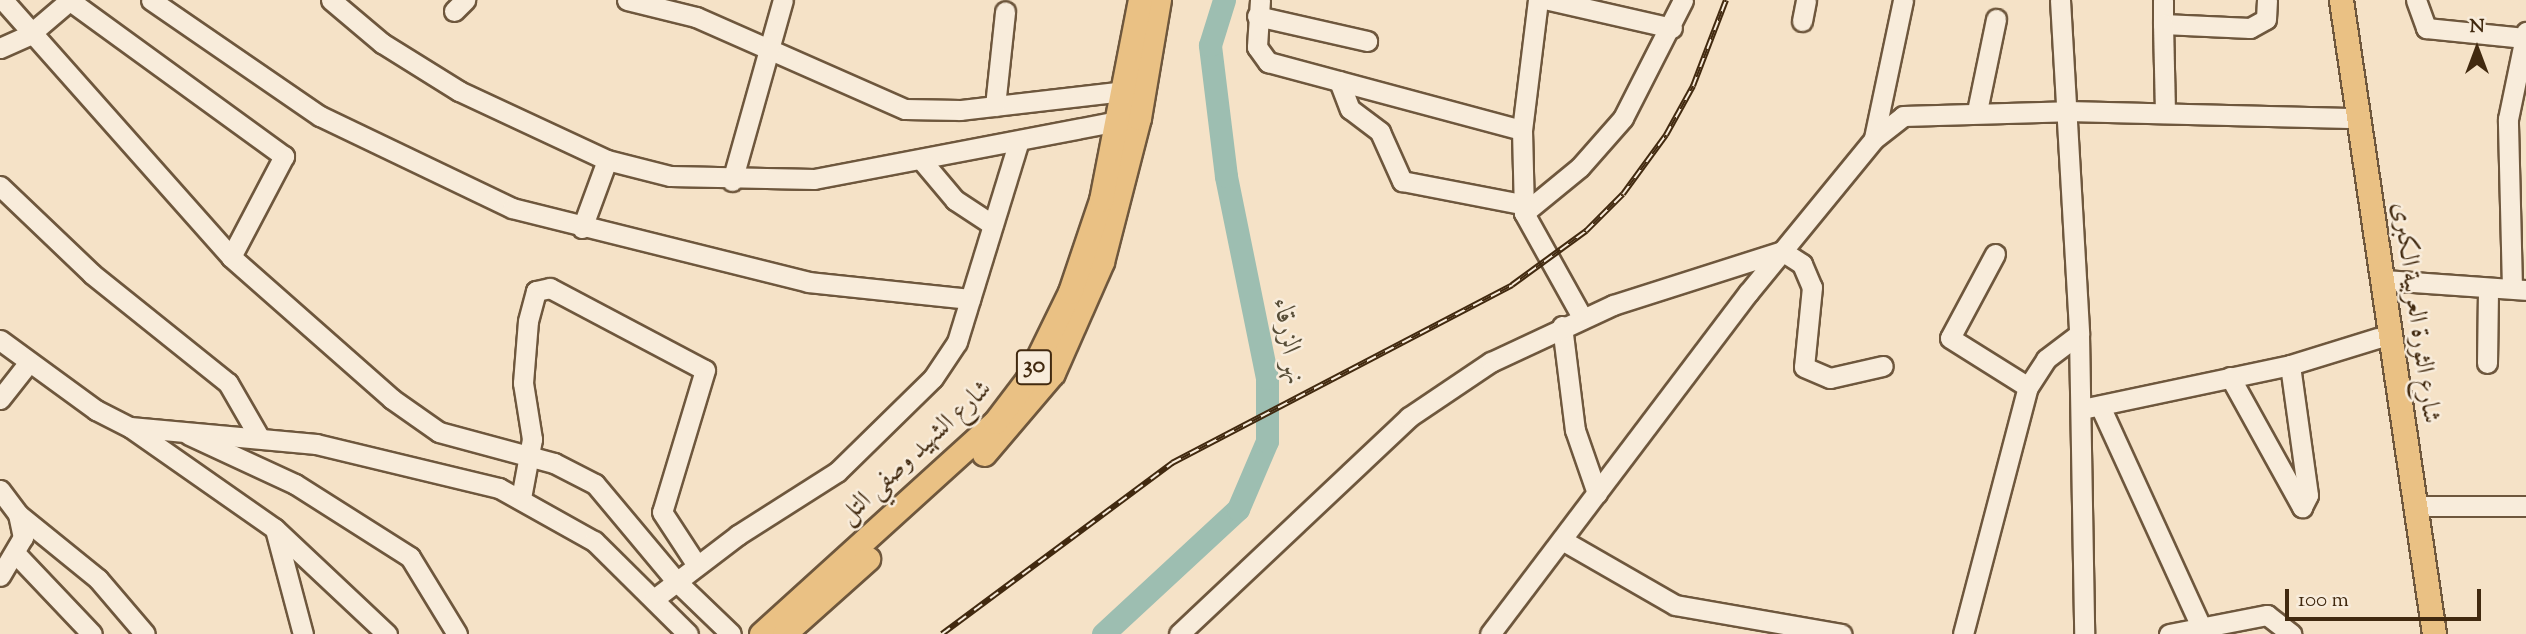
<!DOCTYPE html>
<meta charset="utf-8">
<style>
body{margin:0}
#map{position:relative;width:2526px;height:634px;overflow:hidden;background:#f5e2c7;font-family:"Sorts Mill Goudy",Amiri,serif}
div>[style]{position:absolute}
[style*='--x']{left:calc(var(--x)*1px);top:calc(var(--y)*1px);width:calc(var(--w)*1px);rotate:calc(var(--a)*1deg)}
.river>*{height:23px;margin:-11.5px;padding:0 11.5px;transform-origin:11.5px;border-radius:11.5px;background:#9dbeb1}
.roads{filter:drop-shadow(2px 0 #6e573d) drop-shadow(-2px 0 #6e573d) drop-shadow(0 2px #6e573d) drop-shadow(0 -2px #6e573d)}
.minor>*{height:19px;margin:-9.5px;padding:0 9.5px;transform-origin:9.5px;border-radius:9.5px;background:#f8ecdb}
.major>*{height:23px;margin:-11.5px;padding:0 11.5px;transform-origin:11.5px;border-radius:11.5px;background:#eac184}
.rail>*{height:6px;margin-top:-3px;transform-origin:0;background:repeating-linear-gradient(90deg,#f8ecdb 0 10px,#41290f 0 20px);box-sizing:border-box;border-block:2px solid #41290f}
span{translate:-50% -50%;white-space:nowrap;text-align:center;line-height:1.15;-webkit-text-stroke:5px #f8ecdb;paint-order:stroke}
.shield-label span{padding:2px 5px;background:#f8ecdb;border:2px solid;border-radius:5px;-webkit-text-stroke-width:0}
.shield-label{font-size:24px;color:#41290f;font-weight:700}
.street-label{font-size:26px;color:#41290f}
.water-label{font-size:28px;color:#584e38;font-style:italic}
.north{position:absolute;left:2442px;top:14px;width:70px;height:70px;-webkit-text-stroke:5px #f8ecdb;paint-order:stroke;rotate:0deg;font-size:19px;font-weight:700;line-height:28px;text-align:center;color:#41290f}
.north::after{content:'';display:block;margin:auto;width:24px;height:32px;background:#41290f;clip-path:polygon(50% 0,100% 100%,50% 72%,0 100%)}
.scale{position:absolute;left:2285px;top:589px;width:196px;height:32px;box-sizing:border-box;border:4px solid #41290f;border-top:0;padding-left:9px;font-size:21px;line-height:24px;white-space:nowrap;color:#41290f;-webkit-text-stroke:5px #f8ecdb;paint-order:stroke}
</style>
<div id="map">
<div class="river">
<div style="--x:1103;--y:634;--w:184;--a:-42.8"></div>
<div style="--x:1238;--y:509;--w:74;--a:-66.9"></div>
<div style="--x:1267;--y:441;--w:63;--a:-90"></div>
<div style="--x:1267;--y:378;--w:206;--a:-101.5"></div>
<div style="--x:1226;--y:176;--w:132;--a:-97"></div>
<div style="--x:1210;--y:45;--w:47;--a:-72.7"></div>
</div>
<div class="roads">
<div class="minor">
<div style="--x:3;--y:0;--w:344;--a:48.4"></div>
<div style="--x:231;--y:257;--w:215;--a:41.4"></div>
<div style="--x:392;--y:399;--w:57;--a:35.1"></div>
<div style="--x:439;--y:432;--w:119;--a:15.1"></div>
<div style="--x:554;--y:463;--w:46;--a:27.1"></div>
<div style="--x:595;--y:484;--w:126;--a:50.1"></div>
<div style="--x:676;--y:581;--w:76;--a:43.9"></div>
<div style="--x:69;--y:0;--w:266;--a:36"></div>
<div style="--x:284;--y:156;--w:114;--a:117.7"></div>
<div style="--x:151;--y:0;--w:205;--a:34.5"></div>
<div style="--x:320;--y:116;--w:213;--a:25.6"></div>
<div style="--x:512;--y:208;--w:305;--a:14"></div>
<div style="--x:808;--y:282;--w:163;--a:6"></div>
<div style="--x:331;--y:0;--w:67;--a:40.1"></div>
<div style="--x:382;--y:43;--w:91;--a:31.9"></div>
<div style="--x:459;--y:91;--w:163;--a:25"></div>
<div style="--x:607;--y:160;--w:65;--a:14.3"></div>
<div style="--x:670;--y:176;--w:144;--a:1.2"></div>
<div style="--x:814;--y:179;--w:310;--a:-10.8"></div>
<div style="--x:627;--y:0;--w:71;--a:13.8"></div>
<div style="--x:696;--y:17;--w:228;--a:23.8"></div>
<div style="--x:905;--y:109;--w:55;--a:1"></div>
<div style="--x:960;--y:110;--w:166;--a:-6.6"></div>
<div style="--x:1260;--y:0;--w:47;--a:93.7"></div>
<div style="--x:1257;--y:47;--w:19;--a:54"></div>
<div style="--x:1268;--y:62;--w:263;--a:15"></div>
<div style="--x:1538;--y:0;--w:131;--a:97"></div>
<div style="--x:1522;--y:130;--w:83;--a:88.6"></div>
<div style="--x:1524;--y:213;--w:72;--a:-39.4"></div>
<div style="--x:1580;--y:167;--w:65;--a:-48.7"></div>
<div style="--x:1623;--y:118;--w:132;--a:-63"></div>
<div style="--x:1549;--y:0;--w:126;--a:12.8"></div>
<div style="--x:2060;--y:0;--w:335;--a:86.7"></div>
<div style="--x:2079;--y:334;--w:300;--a:89"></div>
<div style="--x:2163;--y:0;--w:24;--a:90"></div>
<div style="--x:2163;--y:24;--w:87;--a:2.6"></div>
<div style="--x:2250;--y:28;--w:18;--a:-29"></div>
<div style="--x:2266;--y:19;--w:19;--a:-87"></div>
<div style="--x:2416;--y:0;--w:30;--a:70"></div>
<div style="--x:2426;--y:28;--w:99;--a:5.8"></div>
<div style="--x:454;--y:11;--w:16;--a:-45"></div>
<div style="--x:1257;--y:16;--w:113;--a:12.8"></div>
<div style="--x:1802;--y:21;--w:21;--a:-79"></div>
<div style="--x:2163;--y:24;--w:89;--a:88.7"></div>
<div style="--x:0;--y:48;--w:32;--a:-24"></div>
<div style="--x:29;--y:35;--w:54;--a:-40.5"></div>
<div style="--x:1339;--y:81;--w:30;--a:69"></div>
<div style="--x:1350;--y:109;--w:38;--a:37"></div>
<div style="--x:1380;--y:132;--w:54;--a:65.8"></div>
<div style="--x:1402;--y:181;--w:122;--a:10.9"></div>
<div style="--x:995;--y:106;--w:95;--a:-83.9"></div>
<div style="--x:1977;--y:111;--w:94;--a:-78.3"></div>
<div style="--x:1874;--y:138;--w:141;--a:-78.1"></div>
<div style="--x:923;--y:162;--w:50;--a:49.9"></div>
<div style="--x:955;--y:200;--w:45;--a:33.3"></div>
<div style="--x:732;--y:181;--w:188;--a:-74.3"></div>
<div style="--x:0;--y:186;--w:127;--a:43.7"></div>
<div style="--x:92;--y:274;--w:174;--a:38.7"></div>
<div style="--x:228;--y:383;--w:60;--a:60"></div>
<div style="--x:1524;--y:213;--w:119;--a:60.9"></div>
<div style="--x:582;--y:228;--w:72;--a:-69.8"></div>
<div style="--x:1995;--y:254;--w:95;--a:118.2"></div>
<div style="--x:1950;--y:338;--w:92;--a:32.1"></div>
<div style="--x:2383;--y:280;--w:143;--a:4"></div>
<div style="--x:2512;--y:288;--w:169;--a:-91.4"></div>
<div style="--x:2508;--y:119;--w:89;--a:-78.3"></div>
<div style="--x:1562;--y:326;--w:105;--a:82.9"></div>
<div style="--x:1575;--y:430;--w:67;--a:70.8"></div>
<div style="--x:0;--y:340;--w:119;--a:36.1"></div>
<div style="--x:96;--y:410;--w:38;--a:27"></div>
<div style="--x:130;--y:427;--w:187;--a:5.2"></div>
<div style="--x:316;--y:444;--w:188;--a:13.5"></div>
<div style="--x:499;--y:488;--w:109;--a:29.2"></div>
<div style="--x:594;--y:541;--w:132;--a:44.7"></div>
<div style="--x:2487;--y:363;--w:75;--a:-89.2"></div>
<div style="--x:2230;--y:377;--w:149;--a:61"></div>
<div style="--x:2302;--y:507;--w:13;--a:-63"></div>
<div style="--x:2308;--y:495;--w:131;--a:-97.9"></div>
<div style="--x:0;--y:399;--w:47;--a:-51.9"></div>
<div style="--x:2100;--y:406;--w:243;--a:65.4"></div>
<div style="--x:2082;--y:409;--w:213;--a:-11.9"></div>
<div style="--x:2290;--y:365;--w:92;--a:-17.1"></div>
<div style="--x:131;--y:428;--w:174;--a:35"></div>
<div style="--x:274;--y:528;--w:155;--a:43.2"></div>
<div style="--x:189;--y:435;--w:117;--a:24.8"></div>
<div style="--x:295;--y:484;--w:136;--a:32.4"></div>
<div style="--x:410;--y:557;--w:90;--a:58.6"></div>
<div style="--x:0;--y:490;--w:30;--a:53"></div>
<div style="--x:18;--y:514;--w:24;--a:78"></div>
<div style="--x:23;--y:537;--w:45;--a:120.5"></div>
<div style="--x:521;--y:498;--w:60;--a:-79.4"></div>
<div style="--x:532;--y:439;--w:57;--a:-99.1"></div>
<div style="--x:523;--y:383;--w:62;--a:-85.4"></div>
<div style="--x:528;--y:321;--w:31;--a:-75"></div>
<div style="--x:536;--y:291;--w:14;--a:-12"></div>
<div style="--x:550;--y:288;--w:175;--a:27.9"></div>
<div style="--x:705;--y:370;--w:148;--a:106.8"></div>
<div style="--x:662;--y:512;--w:62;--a:56.8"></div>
<div style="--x:2415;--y:506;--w:111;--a:0"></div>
<div style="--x:18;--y:514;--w:103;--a:39.1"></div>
<div style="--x:98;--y:579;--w:72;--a:49.5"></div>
<div style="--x:275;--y:529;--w:109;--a:75.1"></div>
<div style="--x:1562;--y:540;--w:130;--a:29.9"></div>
<div style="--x:1675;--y:605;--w:169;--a:9.9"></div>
<div style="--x:16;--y:554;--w:110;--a:46.5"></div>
<div style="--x:654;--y:599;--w:106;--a:-37.3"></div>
<div style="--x:738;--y:535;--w:117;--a:-32.5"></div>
<div style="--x:837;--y:472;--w:134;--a:-44.4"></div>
<div style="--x:933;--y:378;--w:43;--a:-56.3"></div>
<div style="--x:957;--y:342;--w:207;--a:-72.9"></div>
<div style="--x:1179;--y:634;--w:316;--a:-43.3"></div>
<div style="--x:1409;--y:417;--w:99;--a:-33.9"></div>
<div style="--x:1491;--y:362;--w:135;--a:-25"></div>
<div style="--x:1613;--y:305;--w:177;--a:-17.7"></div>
<div style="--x:1782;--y:251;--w:24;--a:33"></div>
<div style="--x:1802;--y:264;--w:25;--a:67"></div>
<div style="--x:1812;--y:287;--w:80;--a:95.7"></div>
<div style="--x:1804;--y:367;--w:28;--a:23"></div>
<div style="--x:1830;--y:378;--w:54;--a:-12.8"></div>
<div style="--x:1490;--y:634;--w:428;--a:-52.9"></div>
<div style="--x:1748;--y:293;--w:199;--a:-50.7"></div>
<div style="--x:1874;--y:139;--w:37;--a:-38"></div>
<div style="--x:1903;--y:116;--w:164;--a:-1.7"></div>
<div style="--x:2067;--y:111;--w:292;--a:1.4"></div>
<div style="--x:1963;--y:634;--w:255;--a:-75.3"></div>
<div style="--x:2028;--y:387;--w:33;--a:-57"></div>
<div style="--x:2046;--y:359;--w:41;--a:-37.1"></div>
<div style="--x:2169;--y:634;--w:100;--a:-11"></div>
<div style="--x:2267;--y:615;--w:31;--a:38"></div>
</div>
<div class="major">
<div style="--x:2341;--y:0;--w:641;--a:81.65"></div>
<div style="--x:984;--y:454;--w:106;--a:-49.6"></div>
<div style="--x:1053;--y:373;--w:121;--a:-66.2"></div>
<div style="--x:1102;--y:262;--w:149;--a:-75.6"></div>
<div style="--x:1139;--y:118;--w:120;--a:-80.4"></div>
<div style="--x:761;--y:634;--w:316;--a:-42.2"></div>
<div style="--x:995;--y:422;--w:53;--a:-52.7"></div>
<div style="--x:1027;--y:380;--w:98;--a:-64"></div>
<div style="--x:1070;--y:292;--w:97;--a:-71.4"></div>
<div style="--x:1101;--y:200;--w:204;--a:-79"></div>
<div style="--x:784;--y:634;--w:113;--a:-41.8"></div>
</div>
</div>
<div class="rail">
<div style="--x:942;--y:634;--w:287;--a:-36.6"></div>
<div style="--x:1172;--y:463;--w:384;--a:-27.6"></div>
<div style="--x:1512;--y:285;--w:92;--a:-36.1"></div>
<div style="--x:1586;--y:231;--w:52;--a:-45"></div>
<div style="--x:1623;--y:194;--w:73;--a:-53.9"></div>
<div style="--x:1666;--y:135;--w:56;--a:-61.1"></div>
<div style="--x:1693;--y:86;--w:92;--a:-69"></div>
</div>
<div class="shield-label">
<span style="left:1034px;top:367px">30</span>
</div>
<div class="street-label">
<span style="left:2415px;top:313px;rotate:82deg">شارع الثورة العربية الكبرى</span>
<span style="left:916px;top:453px;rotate:-43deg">شارع الشهيد وصفي التل</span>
</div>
<div class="water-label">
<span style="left:1288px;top:342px;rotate:81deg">نهر الزرقاء</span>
</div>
<div class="north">N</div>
<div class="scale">100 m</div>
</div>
